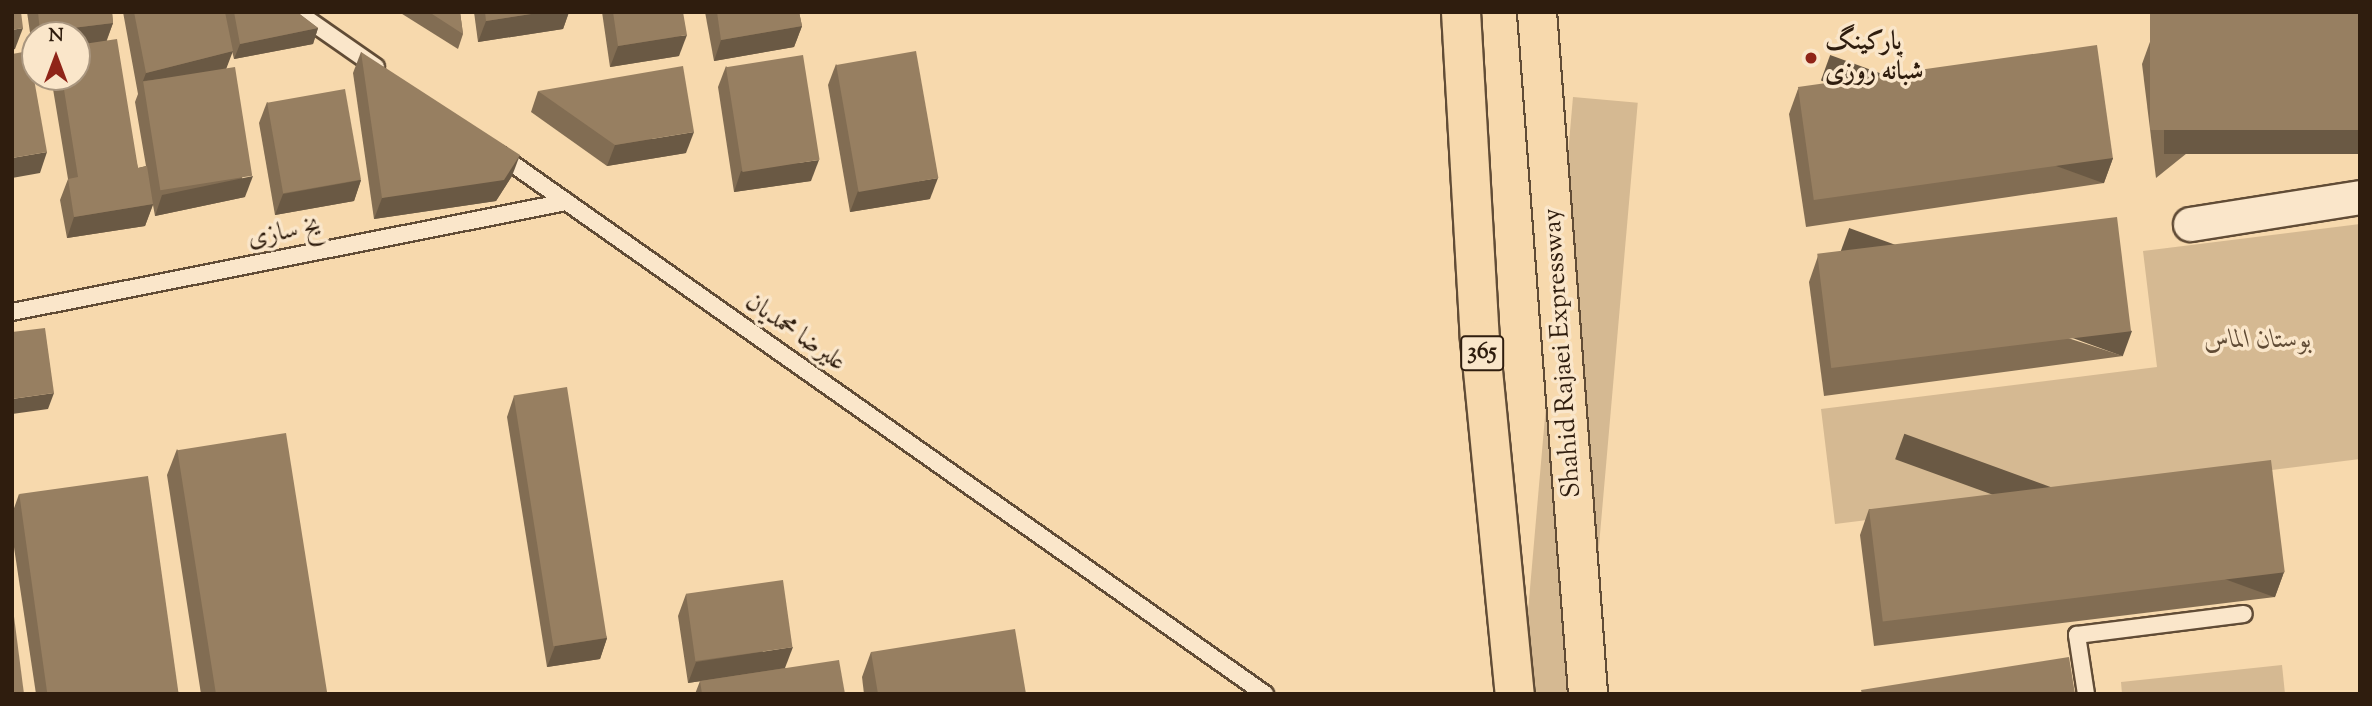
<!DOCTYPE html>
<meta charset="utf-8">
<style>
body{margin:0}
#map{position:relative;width:2372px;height:706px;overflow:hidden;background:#f7d9ad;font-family:"Sorts Mill Goudy",Amiri,serif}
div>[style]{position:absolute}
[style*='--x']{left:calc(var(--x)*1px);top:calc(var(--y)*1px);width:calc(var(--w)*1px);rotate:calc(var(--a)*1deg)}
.green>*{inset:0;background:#d5b992;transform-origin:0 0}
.roads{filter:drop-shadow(2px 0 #614c36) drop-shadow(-2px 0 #614c36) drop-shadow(0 2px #614c36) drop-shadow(0 -2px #614c36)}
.lane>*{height:16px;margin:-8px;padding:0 8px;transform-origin:8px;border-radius:8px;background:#fae6ca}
.street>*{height:33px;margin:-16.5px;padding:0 16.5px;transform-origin:16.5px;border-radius:16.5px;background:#fae6ca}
.highway>*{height:38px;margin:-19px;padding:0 19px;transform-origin:19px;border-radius:19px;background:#f7d9ad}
.wall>*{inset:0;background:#826d53}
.shaded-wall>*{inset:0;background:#6a5944;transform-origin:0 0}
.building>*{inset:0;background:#977f61;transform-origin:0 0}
.dots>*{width:19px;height:19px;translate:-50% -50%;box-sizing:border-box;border:4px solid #fae6ca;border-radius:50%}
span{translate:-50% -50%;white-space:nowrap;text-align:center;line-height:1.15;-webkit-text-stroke:7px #fae6ca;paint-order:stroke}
.shield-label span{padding:2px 5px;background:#fae6ca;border:2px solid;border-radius:5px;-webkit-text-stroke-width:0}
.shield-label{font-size:24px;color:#2f1d0e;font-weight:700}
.poi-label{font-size:26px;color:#2f1d0e;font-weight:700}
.left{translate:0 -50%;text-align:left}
.street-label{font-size:26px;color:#2f1d0e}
.park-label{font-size:26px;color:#614c36;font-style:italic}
.frame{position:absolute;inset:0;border:14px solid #2f1d0e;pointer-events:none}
.north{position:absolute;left:21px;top:21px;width:70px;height:70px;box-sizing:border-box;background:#fae6ca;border:2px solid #a9967f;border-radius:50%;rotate:0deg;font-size:19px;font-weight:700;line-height:28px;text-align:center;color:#2f1d0e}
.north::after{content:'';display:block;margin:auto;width:24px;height:32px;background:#8f2418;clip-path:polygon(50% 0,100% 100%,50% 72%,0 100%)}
</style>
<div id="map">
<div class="green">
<div style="left:1573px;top:97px;width:65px;height:598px;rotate:5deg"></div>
<div style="clip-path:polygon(2360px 224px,2360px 459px,1835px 524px,1821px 409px,2157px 367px,2143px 251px)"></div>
<div style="clip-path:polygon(2282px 665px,2285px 694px,2122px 694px,2121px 682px)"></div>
</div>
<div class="roads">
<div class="lane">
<div style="--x:297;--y:12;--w:96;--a:34.8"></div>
<div style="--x:500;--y:155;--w:936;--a:35.17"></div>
<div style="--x:12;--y:312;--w:565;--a:-11.23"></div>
<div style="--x:2086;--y:694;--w:60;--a:-98.7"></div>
<div style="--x:2077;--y:635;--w:168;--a:-7.2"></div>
</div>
<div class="street">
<div style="--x:2190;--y:224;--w:172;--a:-9"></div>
</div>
<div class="highway">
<div style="--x:1461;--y:12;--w:329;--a:86.7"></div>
<div style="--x:1480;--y:340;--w:356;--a:84.4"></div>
<div style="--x:1537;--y:12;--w:684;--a:85.72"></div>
</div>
</div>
<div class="wall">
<div style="clip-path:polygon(27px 12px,112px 12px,113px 23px,107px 40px,138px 168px,146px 166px,135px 102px,138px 94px,123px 12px,297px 12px,318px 28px,313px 44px,234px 59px,232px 51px,226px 68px,245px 197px,155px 216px,153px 205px,145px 226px,67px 238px,60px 200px,68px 179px,51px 77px,77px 77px,77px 35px,35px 35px,35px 53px,33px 53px)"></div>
<div style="clip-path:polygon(399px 12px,460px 12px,463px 34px,458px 49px)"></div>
<div style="clip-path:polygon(474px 12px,569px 12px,563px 29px,478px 42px)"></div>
<div style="clip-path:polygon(602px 12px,683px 12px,679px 56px,610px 67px)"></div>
<div style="clip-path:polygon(705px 12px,799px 12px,802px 26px,794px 47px,714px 61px)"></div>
<div style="clip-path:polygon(2360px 14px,2156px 178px,2142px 64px,2151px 39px)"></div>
<div style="clip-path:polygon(361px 52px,512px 176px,496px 201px,374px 219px,353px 73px)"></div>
<div style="clip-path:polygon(836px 64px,930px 199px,850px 212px,828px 85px)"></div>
<div style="clip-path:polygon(726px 66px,811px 181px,734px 192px,718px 87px)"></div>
<div style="clip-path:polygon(1798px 89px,2113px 158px,2104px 183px,1806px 227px,1789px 114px)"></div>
<div style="clip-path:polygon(538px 91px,686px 153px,607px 166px,531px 112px)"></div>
<div style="clip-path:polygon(267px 102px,361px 180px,354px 201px,275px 215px,259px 123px)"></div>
<div style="clip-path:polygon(1818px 256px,2123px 356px,1824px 396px,1809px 282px)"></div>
<div style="clip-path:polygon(514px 396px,607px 638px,600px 659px,547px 667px,507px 417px)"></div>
<div style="clip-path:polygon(177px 449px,326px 694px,201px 694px,167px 475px)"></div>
<div style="clip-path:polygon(19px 494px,180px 694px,36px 694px,12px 534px,12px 514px)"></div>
<div style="clip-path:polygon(1869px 509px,2284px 572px,2275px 597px,1874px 646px,1860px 535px)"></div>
<div style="clip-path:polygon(686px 594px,785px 668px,845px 694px,695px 694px,700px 681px,721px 678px,688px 683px,678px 616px)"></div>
<div style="clip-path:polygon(871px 652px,1026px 694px,864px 694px,862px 677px)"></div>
</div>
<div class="shaded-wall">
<div style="clip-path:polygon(544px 12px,569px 12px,563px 29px,478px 42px,486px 21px)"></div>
<div style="clip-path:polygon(113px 23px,105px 44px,77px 48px,77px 35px,39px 35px,40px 32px)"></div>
<div style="clip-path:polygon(802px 26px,794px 47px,714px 61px,721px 40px)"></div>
<div style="clip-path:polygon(23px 28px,15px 49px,12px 50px,12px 30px)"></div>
<div style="clip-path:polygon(318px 28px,313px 44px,234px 59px,240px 44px)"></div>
<div style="clip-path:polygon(687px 35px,679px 56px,610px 67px,618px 46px)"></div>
<div style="clip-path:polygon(233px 51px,225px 72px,143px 81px,138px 94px,146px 73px)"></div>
<div style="left:2360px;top:130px;width:24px;height:196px;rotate:90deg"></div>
<div style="clip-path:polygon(694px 132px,686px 153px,607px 166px,615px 145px)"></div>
<div style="clip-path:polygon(47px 152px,40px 173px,12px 178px,12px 158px)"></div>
<div style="clip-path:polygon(520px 155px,512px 176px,496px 201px,374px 219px,382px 198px)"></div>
<div style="left:2113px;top:158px;width:27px;height:301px;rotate:110deg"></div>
<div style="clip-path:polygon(819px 160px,811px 181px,734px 192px,741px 171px)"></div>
<div style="clip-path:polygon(253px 176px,245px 197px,155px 216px,162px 195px)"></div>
<div style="clip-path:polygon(938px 178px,930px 199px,850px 212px,858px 191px)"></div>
<div style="clip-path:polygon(361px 180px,354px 201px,275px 215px,283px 194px)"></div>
<div style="clip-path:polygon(153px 204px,145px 226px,67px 238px,74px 217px)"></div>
<div style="left:2132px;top:331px;width:27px;height:301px;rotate:110deg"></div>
<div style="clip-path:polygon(54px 393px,48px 409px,12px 414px,12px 399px)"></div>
<div style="left:2284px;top:572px;width:27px;height:404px;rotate:110deg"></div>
<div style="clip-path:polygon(607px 638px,600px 659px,547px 667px,555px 646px)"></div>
<div style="clip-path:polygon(793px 647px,785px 668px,688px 683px,696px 662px)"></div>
</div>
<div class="building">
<div style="clip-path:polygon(12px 12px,21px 12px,23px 28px,12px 30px)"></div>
<div style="clip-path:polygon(38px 12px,112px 12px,113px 23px,40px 32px)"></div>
<div style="clip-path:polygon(134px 12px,225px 12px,233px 51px,146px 73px)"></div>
<div style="clip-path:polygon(234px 12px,297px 12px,318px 28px,240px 44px)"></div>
<div style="clip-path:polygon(429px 12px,460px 12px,463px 34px)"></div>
<div style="clip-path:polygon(485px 12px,544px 12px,486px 21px)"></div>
<div style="clip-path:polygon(613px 12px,683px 12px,687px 35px,618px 46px)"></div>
<div style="clip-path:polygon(717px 12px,799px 12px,802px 26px,721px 40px)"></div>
<div style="left:2360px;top:14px;width:116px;height:210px;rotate:90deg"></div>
<div style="clip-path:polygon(117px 39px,138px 168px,147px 166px,153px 204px,74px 217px,68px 179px,78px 177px,62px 77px,77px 77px,77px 45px)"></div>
<div style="left:2097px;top:45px;width:114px;height:302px;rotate:82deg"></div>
<div style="clip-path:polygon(29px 51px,47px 152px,12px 158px,12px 54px)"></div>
<div style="left:916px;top:51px;width:129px;height:81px;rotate:80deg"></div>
<div style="clip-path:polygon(361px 52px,520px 155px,504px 180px,382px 198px)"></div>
<div style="left:803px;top:55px;width:106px;height:78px;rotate:81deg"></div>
<div style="clip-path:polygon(683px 66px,694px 132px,615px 145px,538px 91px)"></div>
<div style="left:235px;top:67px;width:110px;height:93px;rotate:81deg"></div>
<div style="left:345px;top:89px;width:92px;height:79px;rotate:80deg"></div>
<div style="left:2117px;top:217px;width:115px;height:302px;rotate:83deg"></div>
<div style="clip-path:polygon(45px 328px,54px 393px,12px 399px,12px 332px)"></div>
<div style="left:567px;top:387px;width:254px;height:54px;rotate:81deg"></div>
<div style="left:286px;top:433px;width:264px;height:110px;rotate:81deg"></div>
<div style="left:2271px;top:460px;width:113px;height:405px;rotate:83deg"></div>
<div style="left:148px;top:476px;width:220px;height:130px;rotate:82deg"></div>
<div style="left:783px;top:580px;width:68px;height:98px;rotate:82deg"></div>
<div style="clip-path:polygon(12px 601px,24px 694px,12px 694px)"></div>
<div style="clip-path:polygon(1015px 629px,1026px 694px,878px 694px,871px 652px)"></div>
<div style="clip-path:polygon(2069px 657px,2075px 694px,1862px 694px,1861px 690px)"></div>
<div style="clip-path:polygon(839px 660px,845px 694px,702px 694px,700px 681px)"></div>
</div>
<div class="dots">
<div style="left:1811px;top:58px;background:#8f2418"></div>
</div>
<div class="shield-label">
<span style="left:1482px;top:353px">365</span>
</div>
<div class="poi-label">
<span class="left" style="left:1825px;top:58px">پارکینگ<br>شبانه روزی</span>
</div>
<div class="street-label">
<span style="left:284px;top:233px;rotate:-11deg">یخ سازی</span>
<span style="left:795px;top:333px;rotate:35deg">علیرضا محمدیان</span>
<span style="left:1563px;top:353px;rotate:-94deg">Shahid Rajaei Expressway</span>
</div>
<div class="park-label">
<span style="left:2258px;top:341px">بوستان الماس</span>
</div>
<div class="frame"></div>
<div class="north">N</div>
</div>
